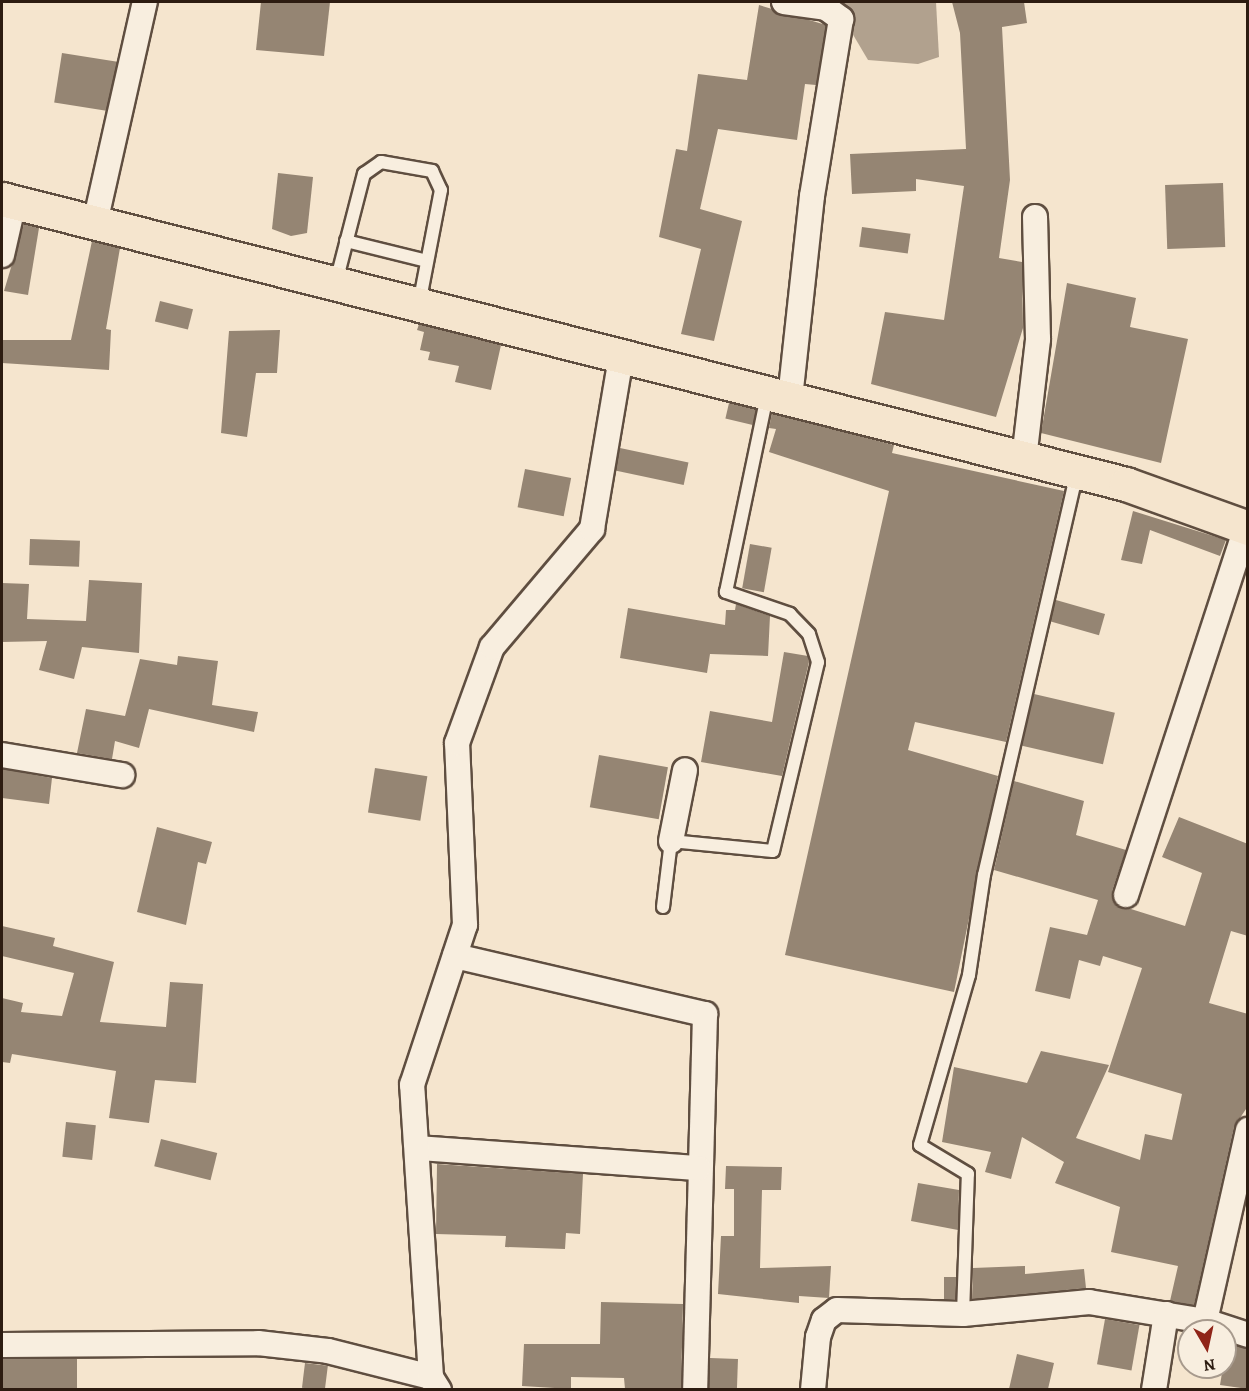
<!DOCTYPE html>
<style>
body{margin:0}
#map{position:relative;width:1249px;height:1391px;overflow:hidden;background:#f5e5ce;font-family:Alegreya,serif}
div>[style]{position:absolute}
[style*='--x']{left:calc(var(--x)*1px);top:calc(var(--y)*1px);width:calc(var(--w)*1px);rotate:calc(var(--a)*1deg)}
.water>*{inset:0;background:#b1a18e}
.building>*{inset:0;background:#958573;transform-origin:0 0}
.roads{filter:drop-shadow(2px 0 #5f4e40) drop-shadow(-2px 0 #5f4e40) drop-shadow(0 2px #5f4e40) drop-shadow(0 -2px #5f4e40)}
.service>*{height:12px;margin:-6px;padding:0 6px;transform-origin:6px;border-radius:6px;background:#f8eedf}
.minor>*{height:24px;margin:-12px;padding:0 12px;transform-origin:12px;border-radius:12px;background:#f8eedf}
.primary>*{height:33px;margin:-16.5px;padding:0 16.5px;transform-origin:16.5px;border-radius:16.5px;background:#f5e5ce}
span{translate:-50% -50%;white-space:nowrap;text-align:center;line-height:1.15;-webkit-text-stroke:6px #f8eedf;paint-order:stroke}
.frame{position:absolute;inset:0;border:3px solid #2d1c11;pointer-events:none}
.north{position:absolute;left:1177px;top:1319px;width:60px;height:60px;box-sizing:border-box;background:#f8eedf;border:2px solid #a79a8d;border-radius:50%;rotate:171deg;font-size:16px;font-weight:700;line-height:24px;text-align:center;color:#2d1c11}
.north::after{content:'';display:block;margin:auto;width:21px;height:27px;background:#8f2418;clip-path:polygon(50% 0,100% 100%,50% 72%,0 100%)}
</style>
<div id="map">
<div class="water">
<div style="clip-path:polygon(841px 2px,936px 2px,939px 57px,918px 64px,868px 60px,842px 16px)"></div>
</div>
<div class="building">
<div style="clip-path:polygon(261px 2px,330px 2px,324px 56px,256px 50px)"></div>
<div style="clip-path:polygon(952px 2px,1024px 2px,1027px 23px,1002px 27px,1010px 180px,999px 258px,1022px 262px,1023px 328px,996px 417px,871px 384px,885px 312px,944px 320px,964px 186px,916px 179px,916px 191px,852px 194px,850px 154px,966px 149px,960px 33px)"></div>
<div style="clip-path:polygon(759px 5px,826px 25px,816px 85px,805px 84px,797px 140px,718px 129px,700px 209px,742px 221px,714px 341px,681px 334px,701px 249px,659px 237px,676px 149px,687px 151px,698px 74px,747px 80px)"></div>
<div style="left:62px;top:53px;width:56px;height:50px;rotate:9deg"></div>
<div style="clip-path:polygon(278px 173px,313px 177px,307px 233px,291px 236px,272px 229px)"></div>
<div style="left:1223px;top:183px;width:64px;height:58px;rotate:88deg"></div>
<div style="clip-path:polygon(24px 224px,39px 228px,28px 295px,4px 291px)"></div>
<div style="left:862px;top:227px;width:49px;height:20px;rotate:8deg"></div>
<div style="clip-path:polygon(92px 241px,120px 248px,106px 329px,111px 330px,109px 370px,2px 363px,2px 340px,71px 340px)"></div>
<div style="clip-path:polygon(1067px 283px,1136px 298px,1130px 327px,1188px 339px,1161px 463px,1041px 433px)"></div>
<div style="left:160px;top:301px;width:34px;height:21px;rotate:14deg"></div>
<div style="clip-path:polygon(419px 324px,501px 345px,491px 390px,455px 382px,459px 366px,428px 360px,430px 352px,420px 350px,424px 332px,417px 330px)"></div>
<div style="clip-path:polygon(280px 330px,277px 373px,256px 373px,247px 437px,221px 433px,229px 331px)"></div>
<div style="left:729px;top:403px;width:28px;height:16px;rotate:13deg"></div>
<div style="clip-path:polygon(772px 413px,894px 445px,892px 453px,1064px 491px,1006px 742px,915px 722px,908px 750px,998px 776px,954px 992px,785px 955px,889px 491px,769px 452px,776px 429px,769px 428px)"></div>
<div style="left:620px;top:448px;width:70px;height:23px;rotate:12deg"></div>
<div style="left:525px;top:469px;width:47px;height:39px;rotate:11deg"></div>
<div style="clip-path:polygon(1133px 511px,1226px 540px,1220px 556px,1150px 530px,1142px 564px,1121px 560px)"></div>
<div style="left:30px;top:539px;width:50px;height:26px;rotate:2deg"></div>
<div style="left:750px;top:544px;width:22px;height:45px;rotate:10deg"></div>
<div style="clip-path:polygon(89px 580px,142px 583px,139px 653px,82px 647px,74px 679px,39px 670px,47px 641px,2px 642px,2px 583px,29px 584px,27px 619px,86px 621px)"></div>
<div style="left:1056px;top:600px;width:51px;height:22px;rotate:16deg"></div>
<div style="clip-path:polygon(736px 604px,770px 616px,768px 656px,710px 654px,707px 673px,620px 658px,628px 608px,725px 625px,726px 610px,735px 610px)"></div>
<div style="clip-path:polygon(784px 652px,808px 656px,809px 662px,782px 776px,701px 762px,710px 711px,772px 722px)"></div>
<div style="clip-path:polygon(178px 656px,218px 661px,212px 705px,258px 712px,254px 732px,149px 709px,139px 748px,115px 741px,112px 759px,77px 753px,86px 709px,125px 716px,140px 659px,177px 665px)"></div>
<div style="left:1034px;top:694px;width:83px;height:53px;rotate:13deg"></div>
<div style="left:599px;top:755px;width:70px;height:53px;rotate:10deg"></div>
<div style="left:375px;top:768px;width:53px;height:45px;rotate:9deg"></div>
<div style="clip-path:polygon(2px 769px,52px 778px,49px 804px,2px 798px)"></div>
<div style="clip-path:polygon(1014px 781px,1084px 801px,1076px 835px,1126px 850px,1112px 891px,1115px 904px,1185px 926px,1202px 873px,1162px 857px,1179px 817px,1248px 844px,1248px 936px,1231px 931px,1209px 1003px,1248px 1014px,1248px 1106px,1234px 1127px,1194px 1305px,1170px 1301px,1178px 1266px,1111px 1252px,1120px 1207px,1055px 1183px,1064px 1162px,1022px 1137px,1011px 1179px,985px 1172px,991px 1152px,942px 1142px,954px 1067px,1027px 1083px,1041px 1051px,1109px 1065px,1076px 1138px,1140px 1160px,1145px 1134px,1172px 1140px,1182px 1094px,1108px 1072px,1142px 968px,1103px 956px,1100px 966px,1079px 960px,1070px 999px,1035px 991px,1050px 927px,1087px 935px,1098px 900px,994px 870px)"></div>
<div style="clip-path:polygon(157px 827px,212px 842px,206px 864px,198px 862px,186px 925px,137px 912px)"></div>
<div style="clip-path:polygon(2px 926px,55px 938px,53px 946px,114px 962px,100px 1022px,166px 1027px,170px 982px,203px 984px,196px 1083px,155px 1080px,149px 1123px,109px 1118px,116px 1071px,12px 1054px,10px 1063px,2px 1062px,2px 998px,23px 1003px,21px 1012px,62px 1016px,74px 973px,2px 956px)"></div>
<div style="left:66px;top:1122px;width:30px;height:35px;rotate:6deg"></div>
<div style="left:161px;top:1139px;width:58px;height:28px;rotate:14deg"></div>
<div style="clip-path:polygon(437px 1164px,583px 1174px,580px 1234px,566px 1233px,565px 1249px,505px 1247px,506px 1236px,436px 1234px)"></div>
<div style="clip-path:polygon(726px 1166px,782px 1167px,781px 1190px,762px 1190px,760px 1268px,831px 1266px,829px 1298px,799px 1296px,799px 1303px,718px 1294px,721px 1236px,734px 1236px,734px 1189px,725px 1189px)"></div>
<div style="clip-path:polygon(918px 1183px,959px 1190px,958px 1230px,911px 1221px)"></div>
<div style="clip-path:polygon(1025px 1266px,1025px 1274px,1084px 1269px,1086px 1288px,972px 1299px,973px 1268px)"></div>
<div style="left:944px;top:1277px;width:12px;height:22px"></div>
<div style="clip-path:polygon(601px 1302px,683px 1304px,681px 1389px,625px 1389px,624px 1378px,571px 1377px,571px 1389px,522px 1386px,524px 1344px,600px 1344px)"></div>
<div style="left:1105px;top:1319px;width:35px;height:46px;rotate:10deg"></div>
<div style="clip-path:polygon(1227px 1343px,1248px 1349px,1248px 1389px,1220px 1385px)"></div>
<div style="clip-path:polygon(1017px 1354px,1054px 1363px,1048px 1389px,1009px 1389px)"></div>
<div style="left:710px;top:1358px;width:28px;height:31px;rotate:2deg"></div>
<div style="left:2px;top:1359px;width:75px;height:30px"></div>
<div style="left:305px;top:1363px;width:23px;height:25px;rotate:7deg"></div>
</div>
<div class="roads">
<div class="service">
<div style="--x:346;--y:241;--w:83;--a:13.9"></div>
<div style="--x:336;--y:282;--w:112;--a:-75.5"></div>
<div style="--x:364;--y:174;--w:21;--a:-35"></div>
<div style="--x:381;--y:162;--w:52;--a:10"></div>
<div style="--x:432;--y:171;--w:21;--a:65"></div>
<div style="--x:441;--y:190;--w:116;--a:100.9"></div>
<div style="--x:663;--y:907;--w:66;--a:-83.1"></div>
<div style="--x:671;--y:841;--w:102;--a:5.6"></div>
<div style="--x:773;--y:851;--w:194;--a:-76.6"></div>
<div style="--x:818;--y:662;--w:29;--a:-108"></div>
<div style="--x:809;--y:634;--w:28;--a:-134"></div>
<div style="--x:790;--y:614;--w:68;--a:-161"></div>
<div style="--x:726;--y:592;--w:201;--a:-78.2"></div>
<div style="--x:963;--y:1314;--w:140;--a:-88"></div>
<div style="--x:968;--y:1174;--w:56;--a:-148.9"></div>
<div style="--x:920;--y:1145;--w:177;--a:-73.9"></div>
<div style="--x:969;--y:975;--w:101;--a:-81.5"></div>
<div style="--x:984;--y:875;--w:413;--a:-77"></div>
</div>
<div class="minor">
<div style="--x:784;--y:2;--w:42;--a:8.1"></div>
<div style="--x:826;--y:8;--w:19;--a:36"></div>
<div style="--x:841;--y:19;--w:179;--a:99.3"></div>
<div style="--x:812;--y:196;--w:204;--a:96.2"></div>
<div style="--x:95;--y:223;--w:227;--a:-77.3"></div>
<div style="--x:2;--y:255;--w:54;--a:-77.2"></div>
<div style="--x:1024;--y:459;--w:121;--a:-83.3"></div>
<div style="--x:1038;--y:339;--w:122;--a:-91.4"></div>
<div style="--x:2;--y:755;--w:122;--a:9.5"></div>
<div style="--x:671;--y:841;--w:72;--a:-78.8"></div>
<div style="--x:1126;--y:895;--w:386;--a:-71.9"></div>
<div style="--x:455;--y:956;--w:257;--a:13.1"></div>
<div style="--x:705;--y:1014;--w:376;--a:91.5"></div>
<div style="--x:418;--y:1148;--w:281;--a:4.1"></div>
<div style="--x:1205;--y:1321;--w:196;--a:-77.3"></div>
<div style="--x:2;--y:1345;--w:256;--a:-0.4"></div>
<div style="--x:258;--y:1343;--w:70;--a:6.5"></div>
<div style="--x:328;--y:1351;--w:106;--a:14.2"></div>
<div style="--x:439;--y:1390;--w:15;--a:-122"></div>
<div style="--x:431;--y:1377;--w:293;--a:-93.7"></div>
<div style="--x:412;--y:1085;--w:169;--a:-71.7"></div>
<div style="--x:465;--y:925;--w:182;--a:-92.5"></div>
<div style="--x:457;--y:743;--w:102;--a:-70"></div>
<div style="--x:492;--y:647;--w:155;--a:-49.7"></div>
<div style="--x:592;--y:529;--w:174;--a:-80.4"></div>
<div style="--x:813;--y:1390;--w:53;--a:-84.6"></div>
<div style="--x:818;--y:1337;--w:18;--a:-71"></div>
<div style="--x:824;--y:1320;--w:16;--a:-38"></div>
<div style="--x:837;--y:1310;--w:126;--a:1.8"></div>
<div style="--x:963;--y:1314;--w:127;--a:-5.4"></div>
<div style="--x:1089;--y:1302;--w:118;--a:9.3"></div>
<div style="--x:1205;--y:1321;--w:45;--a:18"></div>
<div style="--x:1154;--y:1390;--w:77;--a:-81"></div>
</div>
<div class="primary">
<div style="--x:2;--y:199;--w:1160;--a:14.23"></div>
<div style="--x:1126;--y:484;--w:130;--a:19.8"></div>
</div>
</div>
<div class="frame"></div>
<div class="north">N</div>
</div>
